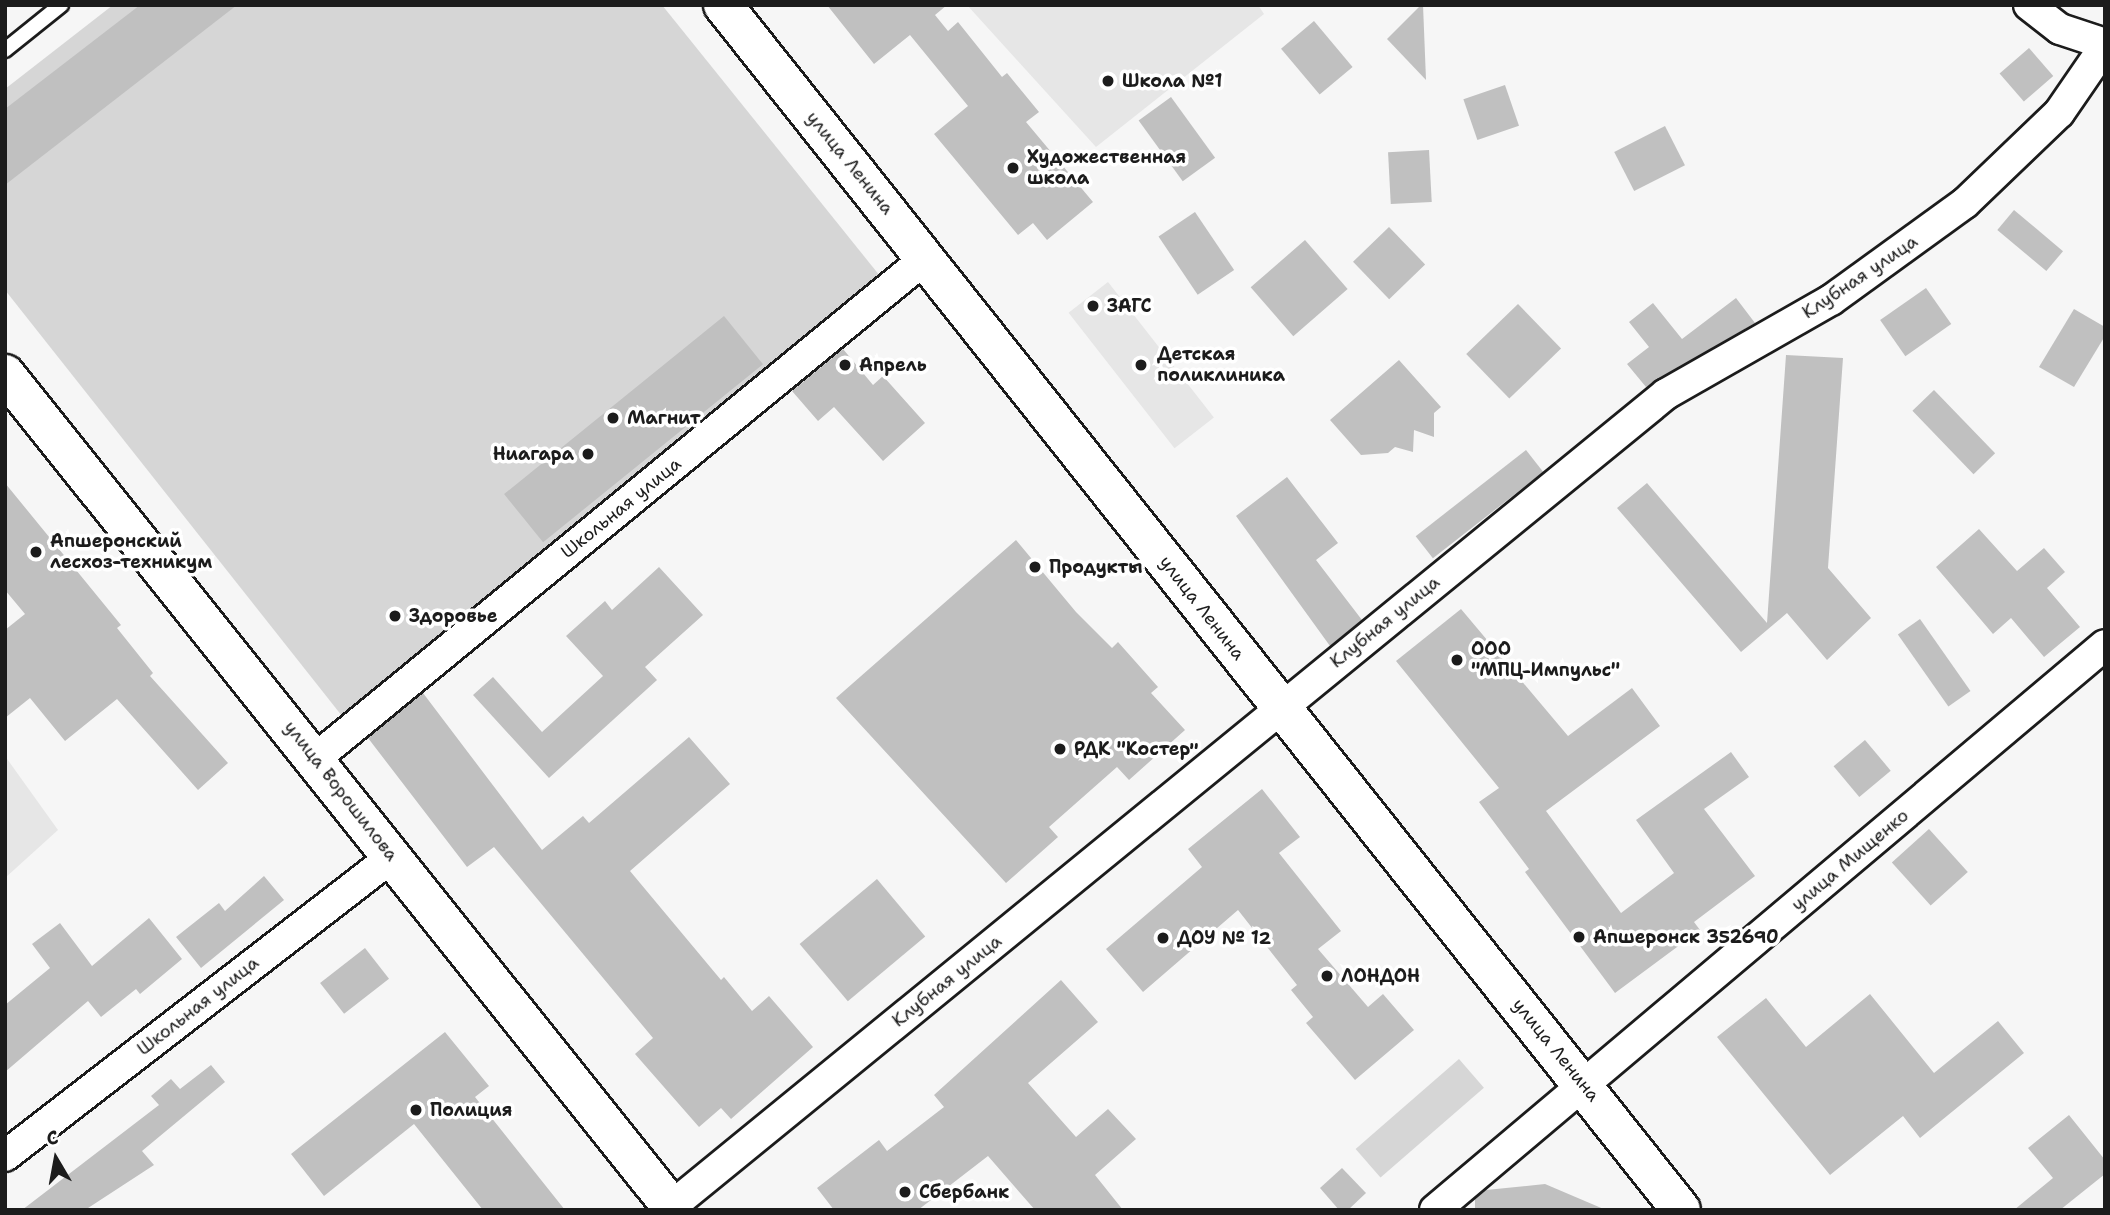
<!DOCTYPE html>
<meta charset="utf-8">
<style>
body{margin:0}
#map{position:relative;width:2110px;height:1215px;overflow:hidden;background:#f6f6f6;font-family:"Shantell Sans",sans-serif}
div>[style]{position:absolute}
[style*='--x']{left:calc(var(--x)*1px);top:calc(var(--y)*1px);width:calc(var(--w)*1px);rotate:calc(var(--a)*1deg)}
.built>*{inset:0;background:#e6e6e6;transform-origin:0 0}
.green>*{inset:0;background:#d6d6d6;transform-origin:0 0}
.building>*{inset:0;background:#c0c0c0;transform-origin:0 0}
.roads{filter:drop-shadow(2px 0 #1c1c1c) drop-shadow(-2px 0 #1c1c1c) drop-shadow(0 2px #1c1c1c) drop-shadow(0 -2px #1c1c1c)}
.service>*{height:14px;margin:-7px;padding:0 7px;transform-origin:7px;border-radius:7px;background:#fff}
.minor>*{height:30px;margin:-15px;padding:0 15px;transform-origin:15px;border-radius:15px;background:#fff}
.secondary>*{height:38px;margin:-19px;padding:0 19px;transform-origin:19px;border-radius:19px;background:#fff}
.dots>*{width:19px;height:19px;translate:-50% -50%;box-sizing:border-box;border:4px solid #fff;border-radius:50%}
span{translate:-50% -50%;white-space:nowrap;text-align:center;line-height:1.15;-webkit-text-stroke:7px #fff;paint-order:stroke}
.poi-label{font-size:18px;color:#1c1c1c;font-weight:700}
.left{translate:0 -50%;text-align:left}
.right{translate:-100% -50%;text-align:right}
.street-label{font-size:18px;color:#1c1c1c}
.frame{position:absolute;inset:0;border:7px solid #1c1c1c;pointer-events:none}
.north{position:absolute;left:21px;top:1124px;width:70px;height:70px;-webkit-text-stroke:5px #fff;paint-order:stroke;rotate:350deg;font-size:19px;font-weight:700;line-height:28px;text-align:center;color:#1c1c1c}
.north::after{content:'';display:block;margin:auto;width:24px;height:32px;background:#1c1c1c;clip-path:polygon(50% 0,100% 100%,50% 72%,0 100%)}
</style>
<div id="map">
<div class="built">
<div style="clip-path:polygon(967px 5px,1258px 5px,1264px 14px,1096px 147px)"></div>
<div style="left:1108px;top:282px;width:172px;height:50px;rotate:52deg"></div>
<div style="clip-path:polygon(5px 756px,58px 830px,5px 878px)"></div>
</div>
<div class="green">
<div style="clip-path:polygon(113px 5px,662px 5px,884px 281px,342px 716px,5px 290px,5px 89px)"></div>
<div style="left:1459px;top:1059px;width:38px;height:137px;rotate:49deg"></div>
</div>
<div class="building">
<div style="clip-path:polygon(140px 5px,237px 5px,5px 185px,5px 109px)"></div>
<div style="clip-path:polygon(827px 5px,947px 5px,935px 15px,948px 31px,958px 22px,1002px 77px,1007px 73px,1039px 112px,1026px 122px,1093px 202px,1047px 240px,1033px 223px,1018px 235px,934px 134px,968px 106px,910px 35px,874px 64px)"></div>
<div style="clip-path:polygon(1421px 5px,1423px 5px,1426px 80px,1387px 39px)"></div>
<div style="left:1314px;top:21px;width:60px;height:43px;rotate:50deg"></div>
<div style="left:2029px;top:48px;width:37px;height:39px;rotate:49deg"></div>
<div style="left:1505px;top:85px;width:43px;height:44px;rotate:71deg"></div>
<div style="left:1171px;top:97px;width:75px;height:40px;rotate:54deg"></div>
<div style="left:1665px;top:126px;width:44px;height:57px;rotate:63deg"></div>
<div style="left:1429px;top:150px;width:52px;height:41px;rotate:87deg"></div>
<div style="left:2014px;top:210px;width:64px;height:26px;rotate:40deg"></div>
<div style="left:1195px;top:212px;width:70px;height:44px;rotate:56deg"></div>
<div style="left:1389px;top:227px;width:52px;height:50px;rotate:46deg"></div>
<div style="left:1305px;top:240px;width:65px;height:72px;rotate:49deg"></div>
<div style="left:1926px;top:288px;width:44px;height:56px;rotate:55deg"></div>
<div style="clip-path:polygon(1736px 298px,1755px 323px,1646px 387px,1627px 364px,1649px 347px,1629px 322px,1653px 303px,1682px 339px)"></div>
<div style="left:1518px;top:304px;width:62px;height:72px;rotate:46deg"></div>
<div style="clip-path:polygon(2074px 309px,2105px 327px,2105px 336px,2074px 387px,2039px 367px)"></div>
<div style="left:724px;top:316px;width:62px;height:283px;rotate:51deg"></div>
<div style="clip-path:polygon(843px 349px,873px 385px,883px 376px,925px 423px,883px 461px,834px 407px,818px 421px,792px 391px)"></div>
<div style="clip-path:polygon(1786px 355px,1843px 358px,1828px 568px,1871px 618px,1827px 660px,1787px 613px,1741px 652px,1617px 508px,1647px 483px,1767px 623px)"></div>
<div style="clip-path:polygon(1399px 360px,1441px 407px,1434px 413px,1434px 437px,1414px 430px,1413px 452px,1395px 447px,1388px 453px,1361px 455px,1330px 420px)"></div>
<div style="left:1934px;top:390px;width:88px;height:30px;rotate:46deg"></div>
<div style="left:1526px;top:450px;width:28px;height:140px;rotate:52deg"></div>
<div style="clip-path:polygon(1287px 477px,1338px 543px,1316px 560px,1362px 620px,1330px 646px,1236px 516px)"></div>
<div style="clip-path:polygon(5px 483px,121px 625px,117px 628px,153px 673px,150px 676px,228px 763px,198px 790px,117px 699px,65px 741px,30px 698px,5px 718px,5px 630px,25px 614px,5px 590px)"></div>
<div style="clip-path:polygon(1979px 529px,2017px 571px,2044px 548px,2065px 572px,2047px 588px,2080px 627px,2044px 657px,2011px 618px,1993px 634px,1936px 567px)"></div>
<div style="clip-path:polygon(1016px 540px,1076px 612px,1112px 648px,1118px 642px,1158px 687px,1151px 693px,1185px 730px,1129px 780px,1117px 767px,1049px 827px,1058px 837px,1006px 883px,836px 698px)"></div>
<div style="clip-path:polygon(659px 567px,703px 615px,645px 667px,657px 680px,549px 778px,473px 695px,493px 677px,542px 732px,603px 676px,566px 636px,605px 601px,612px 610px)"></div>
<div style="clip-path:polygon(1461px 609px,1568px 736px,1632px 688px,1660px 726px,1546px 811px,1621px 913px,1674px 873px,1636px 820px,1731px 752px,1749px 777px,1704px 809px,1755px 876px,1694px 922px,1700px 930px,1615px 993px,1525px 872px,1529px 869px,1479px 802px,1499px 788px,1396px 661px)"></div>
<div style="left:1920px;top:619px;width:88px;height:27px;rotate:55deg"></div>
<div style="clip-path:polygon(423px 693px,542px 850px,583px 816px,589px 823px,689px 737px,730px 784px,630px 871px,721px 980px,724px 977px,752px 1011px,769px 996px,813px 1047px,731px 1119px,721px 1108px,699px 1127px,635px 1054px,653px 1038px,494px 847px,467px 867px,368px 738px)"></div>
<div style="left:1865px;top:740px;width:40px;height:41px;rotate:50deg"></div>
<div style="clip-path:polygon(1262px 789px,1300px 837px,1279px 853px,1341px 931px,1318px 949px,1368px 1007px,1383px 994px,1414px 1030px,1355px 1080px,1306px 1023px,1313px 1017px,1291px 990px,1297px 985px,1238px 910px,1143px 992px,1106px 949px,1202px 867px,1188px 849px)"></div>
<div style="left:1929px;top:829px;width:58px;height:50px;rotate:48deg"></div>
<div style="clip-path:polygon(264px 876px,284px 900px,201px 968px,176px 937px,219px 903px,225px 911px)"></div>
<div style="left:877px;top:879px;width:75px;height:101px;rotate:50deg"></div>
<div style="clip-path:polygon(149px 918px,182px 959px,140px 994px,136px 989px,101px 1017px,88px 1001px,5px 1072px,5px 1005px,50px 968px,32px 944px,60px 923px,92px 966px)"></div>
<div style="left:365px;top:948px;width:39px;height:57px;rotate:52deg"></div>
<div style="clip-path:polygon(1061px 980px,1098px 1022px,1028px 1083px,1076px 1137px,1108px 1109px,1136px 1139px,1095px 1175px,1123px 1210px,1035px 1210px,988px 1156px,918px 1210px,834px 1210px,817px 1188px,879px 1140px,887px 1151px,944px 1107px,934px 1095px)"></div>
<div style="clip-path:polygon(1870px 994px,1934px 1073px,1998px 1021px,2024px 1053px,1920px 1138px,1903px 1116px,1830px 1175px,1717px 1037px,1766px 998px,1806px 1047px)"></div>
<div style="clip-path:polygon(445px 1032px,489px 1086px,475px 1097px,565px 1210px,483px 1210px,414px 1124px,324px 1196px,291px 1154px)"></div>
<div style="clip-path:polygon(211px 1065px,225px 1082px,142px 1151px,154px 1165px,85px 1210px,22px 1210px,159px 1105px,151px 1096px,171px 1079px,180px 1089px)"></div>
<div style="clip-path:polygon(2069px 1115px,2105px 1160px,2105px 1174px,2060px 1210px,2014px 1210px,2053px 1178px,2028px 1148px)"></div>
<div style="clip-path:polygon(1342px 1168px,1366px 1193px,1348px 1210px,1339px 1210px,1320px 1188px)"></div>
<div style="clip-path:polygon(1545px 1184px,1606px 1210px,1475px 1210px,1475px 1199px,1486px 1190px)"></div>
</div>
<div class="roads">
<div class="service">
<div style="--x:5;--y:50;--w:72;--a:-38.8"></div>
</div>
<div class="minor">
<div style="--x:2029;--y:5;--w:39;--a:38"></div>
<div style="--x:2060;--y:29;--w:47;--a:18.4"></div>
<div style="--x:316;--y:758;--w:789;--a:-39.34"></div>
<div style="--x:5;--y:1156;--w:489;--a:-37.7"></div>
<div style="--x:667;--y:1210;--w:1290;--a:-39.24"></div>
<div style="--x:1666;--y:394;--w:190;--a:-29.7"></div>
<div style="--x:1831;--y:300;--w:165;--a:-35.9"></div>
<div style="--x:1965;--y:203;--w:130;--a:-43.8"></div>
<div style="--x:2059;--y:113;--w:81;--a:-55.5"></div>
<div style="--x:1435;--y:1210;--w:876;--a:-40.14"></div>
</div>
<div class="secondary">
<div style="--x:723;--y:5;--w:1539;--a:51.51"></div>
<div style="--x:5;--y:374;--w:1071;--a:51.33"></div>
</div>
</div>
<div class="dots">
<div style="left:1108px;top:81px;background:#1c1c1c"></div>
<div style="left:1013px;top:168px;background:#1c1c1c"></div>
<div style="left:1093px;top:306px;background:#1c1c1c"></div>
<div style="left:845px;top:365px;background:#1c1c1c"></div>
<div style="left:1141px;top:365px;background:#1c1c1c"></div>
<div style="left:613px;top:418px;background:#1c1c1c"></div>
<div style="left:588px;top:454px;background:#1c1c1c"></div>
<div style="left:36px;top:552px;background:#1c1c1c"></div>
<div style="left:1035px;top:567px;background:#1c1c1c"></div>
<div style="left:395px;top:616px;background:#1c1c1c"></div>
<div style="left:1457px;top:660px;background:#1c1c1c"></div>
<div style="left:1060px;top:749px;background:#1c1c1c"></div>
<div style="left:1579px;top:937px;background:#1c1c1c"></div>
<div style="left:1163px;top:938px;background:#1c1c1c"></div>
<div style="left:1327px;top:976px;background:#1c1c1c"></div>
<div style="left:416px;top:1110px;background:#1c1c1c"></div>
<div style="left:905px;top:1192px;background:#1c1c1c"></div>
</div>
<div class="poi-label">
<span class="left" style="left:1122px;top:81px">Школа №1</span>
<span class="left" style="left:1027px;top:168px">Художественная<br>школа</span>
<span class="left" style="left:1107px;top:306px">ЗАГС</span>
<span class="left" style="left:1157px;top:365px">Детская<br>поликлиника</span>
<span class="left" style="left:859px;top:365px">Апрель</span>
<span class="left" style="left:627px;top:418px">Магнит</span>
<span class="right" style="left:574px;top:454px">Ниагара</span>
<span class="left" style="left:50px;top:552px">Апшеронский<br>лесхоз-техникум</span>
<span class="left" style="left:1049px;top:567px">Продукты</span>
<span class="left" style="left:409px;top:616px">Здоровье</span>
<span class="left" style="left:1471px;top:660px">ООО<br>"МПЦ-Импульс"</span>
<span class="left" style="left:1074px;top:749px">РДК "Костер"</span>
<span class="left" style="left:1593px;top:937px">Апшеронск 352690</span>
<span class="left" style="left:1177px;top:938px">ДОУ № 12</span>
<span class="left" style="left:1341px;top:976px">ЛОНДОН</span>
<span class="left" style="left:430px;top:1110px">Полиция</span>
<span class="left" style="left:919px;top:1192px">Сбербанк</span>
</div>
<div class="street-label">
<span style="left:850px;top:163px;rotate:51deg">улица Ленина</span>
<span style="left:1860px;top:277px;rotate:-34deg">Клубная улица</span>
<span style="left:621px;top:508px;rotate:-39deg">Школьная улица</span>
<span style="left:1202px;top:608px;rotate:52deg">улица Ленина</span>
<span style="left:1385px;top:622px;rotate:-39deg">Клубная улица</span>
<span style="left:341px;top:791px;rotate:52deg">улица Ворошилова</span>
<span style="left:1850px;top:860px;rotate:-40deg">улица Мищенко</span>
<span style="left:947px;top:981px;rotate:-39deg">Клубная улица</span>
<span style="left:198px;top:1006px;rotate:-38deg">Школьная улица</span>
<span style="left:1556px;top:1050px;rotate:51deg">улица Ленина</span>
</div>
<div class="frame"></div>
<div class="north">С</div>
</div>
